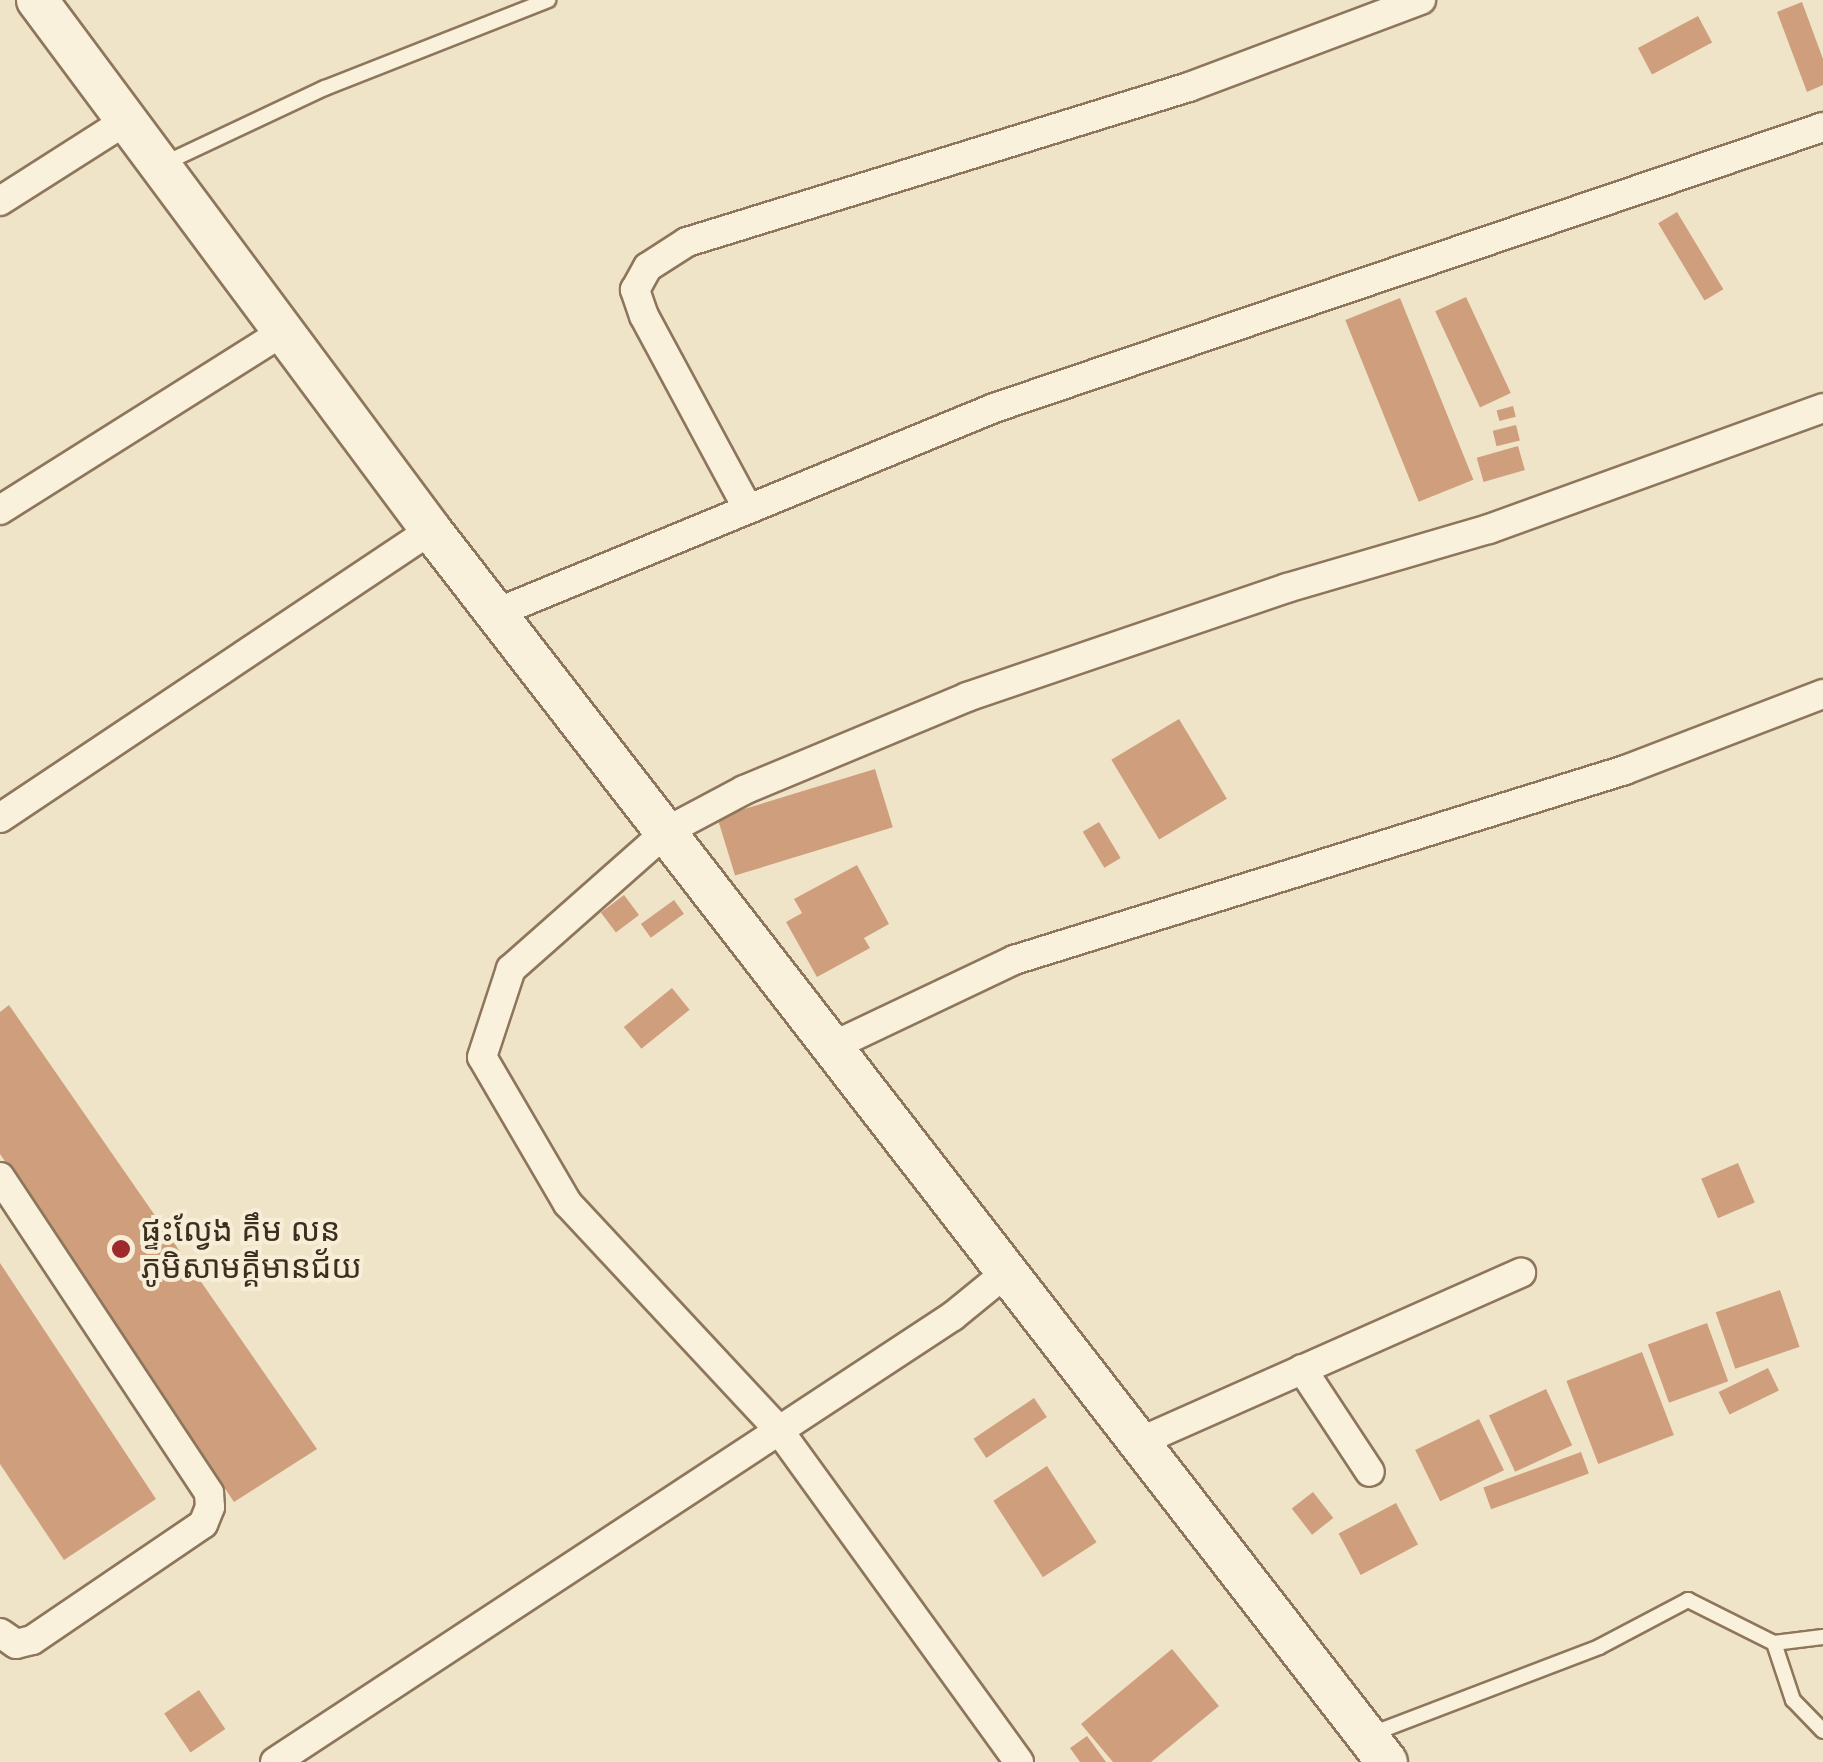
<!DOCTYPE html>
<meta charset="utf-8">
<style>
body{margin:0}
#map{position:relative;width:1823px;height:1762px;overflow:hidden;background:#f0e4c8;font-family:Lora,"Noto Sans Khmer",serif}
div>[style]{position:absolute}
[style*='--x']{left:calc(var(--x)*1px);top:calc(var(--y)*1px);width:calc(var(--w)*1px);rotate:calc(var(--a)*1deg)}
.building>*{inset:0;background:#cf9f7d;transform-origin:0 0}
.roads{filter:drop-shadow(2px 0 #8d765c) drop-shadow(-2px 0 #8d765c) drop-shadow(0 2px #8d765c) drop-shadow(0 -2px #8d765c)}
.lane>*{height:14px;margin:-7px;padding:0 7px;transform-origin:7px;border-radius:7px;background:#faf1dc}
.street>*{height:28px;margin:-14px;padding:0 14px;transform-origin:14px;border-radius:14px;background:#faf1dc}
.secondary>*{height:40px;margin:-20px;padding:0 20px;transform-origin:20px;border-radius:20px;background:#faf1dc}
.dots>*{width:28px;height:28px;translate:-50% -50%;box-sizing:border-box;border:5px solid #f7eed8;border-radius:50%}
span{translate:-50% -50%;white-space:nowrap;text-align:center;line-height:1.15;-webkit-text-stroke:8px #f7eed8;paint-order:stroke}
.poi-label{font-size:32px;color:#3d2e20}
.left{translate:0 -50%;text-align:left}
</style>
<div id="map">
<div class="building">
<div style="clip-path:polygon(1802px 2px,1823px 59px,1823px 85px,1807px 92px,1777px 12px)"></div>
<div style="left:1698px;top:16px;width:30px;height:68px;rotate:62deg"></div>
<div style="left:1677px;top:212px;width:90px;height:22px;rotate:59deg"></div>
<div style="left:1466px;top:297px;width:106px;height:34px;rotate:65deg"></div>
<div style="left:1400px;top:298px;width:196px;height:59px;rotate:68deg"></div>
<div style="left:1513px;top:406px;width:11px;height:17px;rotate:75deg"></div>
<div style="left:1516px;top:425px;width:16px;height:24px;rotate:76deg"></div>
<div style="left:1518px;top:446px;width:25px;height:43px;rotate:74deg"></div>
<div style="left:1179px;top:719px;width:93px;height:79px;rotate:59deg"></div>
<div style="left:875px;top:769px;width:61px;height:165px;rotate:73deg"></div>
<div style="left:1099px;top:822px;width:42px;height:19px;rotate:59deg"></div>
<div style="clip-path:polygon(857px 865px,889px 924px,864px 938px,870px 948px,817px 977px,786px 922px,802px 913px,794px 899px)"></div>
<div style="left:624px;top:895px;width:25px;height:29px;rotate:53deg"></div>
<div style="left:674px;top:900px;width:17px;height:41px;rotate:54deg"></div>
<div style="left:672px;top:988px;width:28px;height:62px;rotate:51deg"></div>
<div style="clip-path:polygon(9px 1005px,317px 1449px,234px 1502px,0 1154px,0 1012px)"></div>
<div style="left:1738px;top:1163px;width:43px;height:40px;rotate:67deg"></div>
<div style="clip-path:polygon(0 1263px,156px 1499px,64px 1560px,0 1464px)"></div>
<div style="left:1780px;top:1290px;width:60px;height:68px;rotate:71deg"></div>
<div style="left:1707px;top:1323px;width:62px;height:63px;rotate:70deg"></div>
<div style="left:1642px;top:1352px;width:89px;height:81px;rotate:69deg"></div>
<div style="left:1768px;top:1368px;width:25px;height:55px;rotate:64deg"></div>
<div style="left:1546px;top:1389px;width:62px;height:63px;rotate:65deg"></div>
<div style="left:1034px;top:1398px;width:23px;height:73px;rotate:56deg"></div>
<div style="left:1479px;top:1419px;width:57px;height:71px;rotate:64deg"></div>
<div style="left:1581px;top:1452px;width:23px;height:104px;rotate:70deg"></div>
<div style="left:1047px;top:1466px;width:91px;height:64px;rotate:57deg"></div>
<div style="left:1313px;top:1492px;width:33px;height:27px;rotate:52deg"></div>
<div style="left:1396px;top:1503px;width:47px;height:65px;rotate:62deg"></div>
<div style="clip-path:polygon(1172px 1649px,1219px 1706px,1151px 1762px,1113px 1762px,1081px 1724px)"></div>
<div style="left:199px;top:1690px;width:47px;height:42px;rotate:56deg"></div>
<div style="clip-path:polygon(1087px 1736px,1106px 1762px,1080px 1762px,1070px 1748px)"></div>
</div>
<div class="roads">
<div class="lane">
<div style="--x:161;--y:165;--w:181;--a:-25.2"></div>
<div style="--x:325;--y:88;--w:240;--a:-21.5"></div>
<div style="--x:1774;--y:1643;--w:60;--a:71.6"></div>
<div style="--x:1793;--y:1700;--w:43;--a:45.9"></div>
<div style="--x:1369;--y:1735;--w:246;--a:-20.9"></div>
<div style="--x:1599;--y:1647;--w:101;--a:-27.8"></div>
<div style="--x:1688;--y:1600;--w:96;--a:26.6"></div>
<div style="--x:1774;--y:1643;--w:49;--a:-7"></div>
</div>
<div class="street">
<div style="--x:0;--y:201;--w:151;--a:-32.5"></div>
<div style="--x:748;--y:509;--w:219;--a:-118.3"></div>
<div style="--x:644;--y:316;--w:28;--a:-109"></div>
<div style="--x:635;--y:290;--w:26;--a:-61"></div>
<div style="--x:648;--y:267;--w:46;--a:-32.7"></div>
<div style="--x:687;--y:242;--w:525;--a:-17.16"></div>
<div style="--x:1189;--y:87;--w:248;--a:-20.6"></div>
<div style="--x:0;--y:510;--w:336;--a:-32.2"></div>
<div style="--x:496;--y:613;--w:539;--a:-22.37"></div>
<div style="--x:994;--y:408;--w:875;--a:-18.72"></div>
<div style="--x:0;--y:818;--w:518;--a:-33.75"></div>
<div style="--x:831;--y:1047;--w:203;--a:-25.4"></div>
<div style="--x:1014;--y:960;--w:640;--a:-17.27"></div>
<div style="--x:1625;--y:770;--w:212;--a:-21"></div>
<div style="--x:0;--y:1177;--w:379;--a:56.5"></div>
<div style="--x:209;--y:1493;--w:14;--a:86"></div>
<div style="--x:210;--y:1507;--w:18;--a:112"></div>
<div style="--x:203;--y:1524;--w:207;--a:145.8"></div>
<div style="--x:32;--y:1640;--w:16;--a:166"></div>
<div style="--x:16;--y:1644;--w:19;--a:-145"></div>
<div style="--x:1302;--y:1369;--w:123;--a:56.6"></div>
<div style="--x:1139;--y:1442;--w:418;--a:-23.9"></div>
<div style="--x:275;--y:1762;--w:812;--a:-33.34"></div>
<div style="--x:953;--y:1316;--w:70;--a:-39.2"></div>
<div style="--x:1019;--y:1762;--w:410;--a:-125.9"></div>
<div style="--x:779;--y:1430;--w:309;--a:-133"></div>
<div style="--x:568;--y:1204;--w:170;--a:-120.3"></div>
<div style="--x:482;--y:1057;--w:93;--a:-71.8"></div>
<div style="--x:511;--y:969;--w:208;--a:-41.5"></div>
<div style="--x:667;--y:831;--w:87;--a:-28"></div>
<div style="--x:744;--y:790;--w:242;--a:-22.6"></div>
<div style="--x:967;--y:697;--w:338;--a:-18.8"></div>
<div style="--x:1287;--y:588;--w:210;--a:-16.3"></div>
<div style="--x:1489;--y:529;--w:355;--a:-19.9"></div>
</div>
<div class="secondary">
<div style="--x:37;--y:0;--w:660;--a:53.37"></div>
<div style="--x:431;--y:530;--w:1559;--a:52.19"></div>
</div>
</div>
<div class="dots">
<div style="left:121px;top:1249px;background:#9e2a2b"></div>
</div>
<div class="poi-label">
<span class="left" style="left:141px;top:1249px">ផ្ទះល្វែង គឹម លន<br>ភូមិសាមគ្គីមានជ័យ</span>
</div>
</div>
